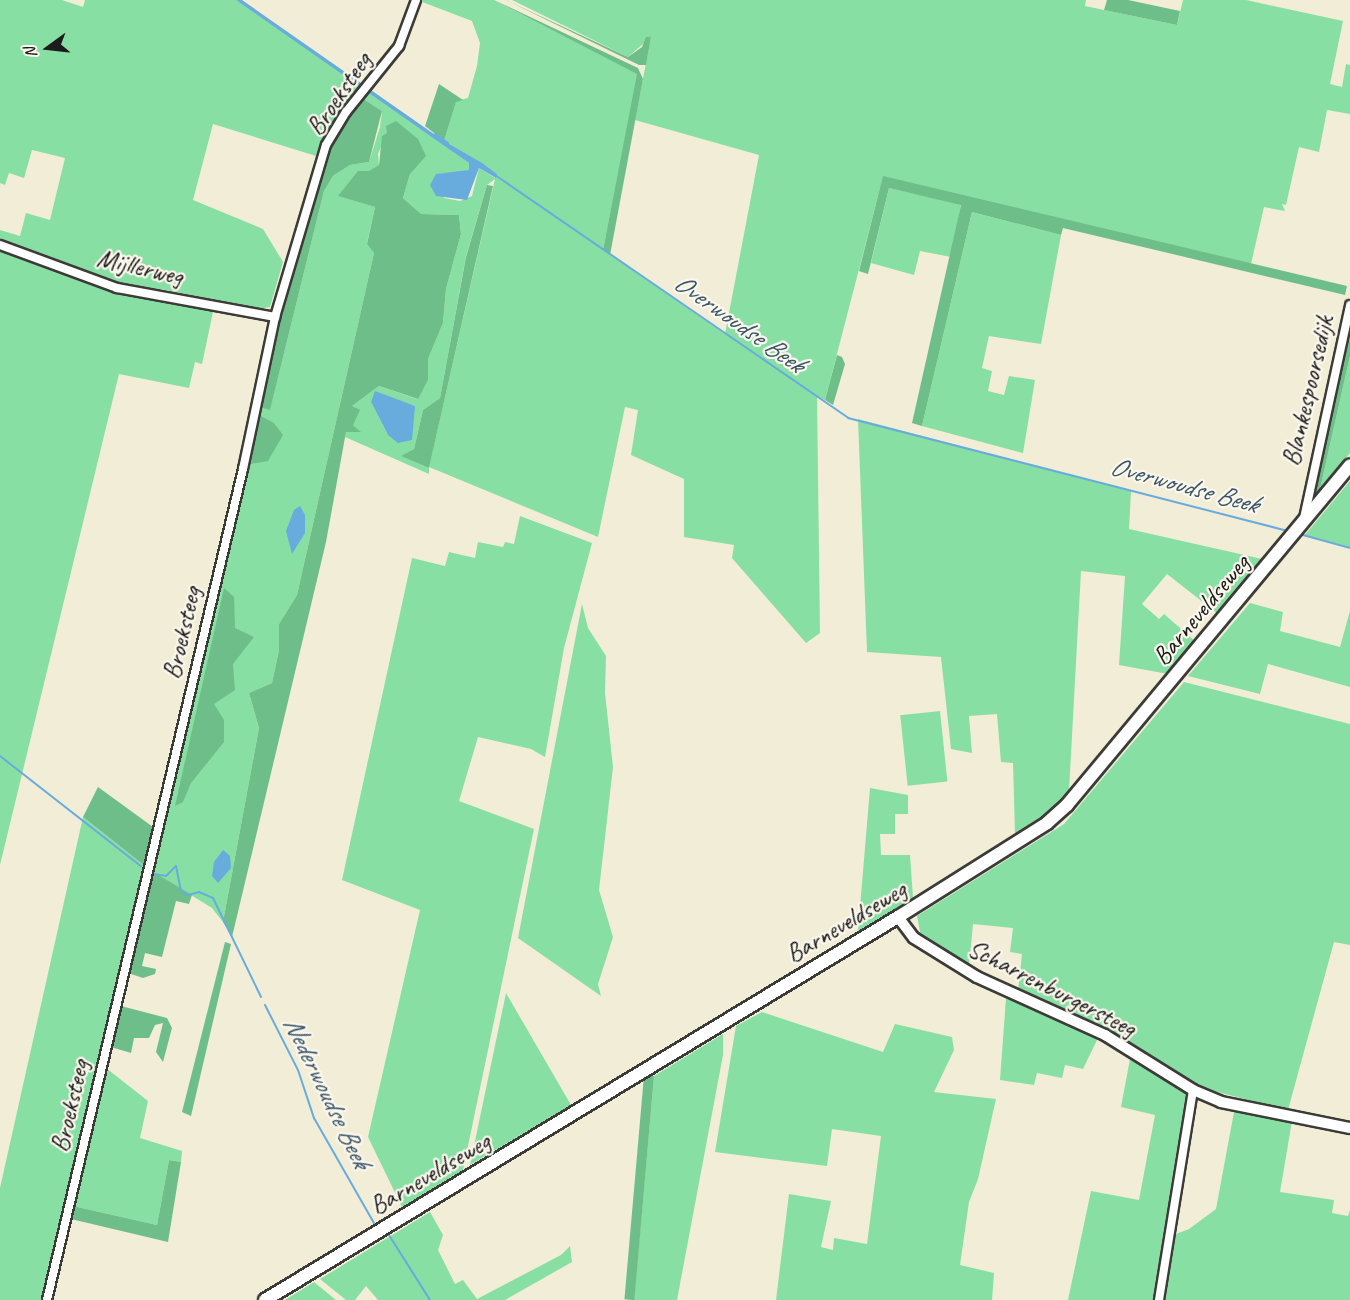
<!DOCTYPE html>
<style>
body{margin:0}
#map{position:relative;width:1350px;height:1300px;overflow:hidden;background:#f2edd6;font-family:Caveat,sans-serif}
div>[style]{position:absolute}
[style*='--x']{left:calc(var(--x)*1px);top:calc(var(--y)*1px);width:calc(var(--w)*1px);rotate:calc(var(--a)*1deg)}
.green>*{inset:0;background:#88dfa3;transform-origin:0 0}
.forest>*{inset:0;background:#6ebe89;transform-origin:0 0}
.water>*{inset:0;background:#67acdd}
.stream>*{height:2px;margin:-1px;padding:0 1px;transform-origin:1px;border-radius:1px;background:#67acdd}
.roads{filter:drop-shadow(2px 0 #3c3b38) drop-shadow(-2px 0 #3c3b38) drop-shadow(0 2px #3c3b38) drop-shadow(0 -2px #3c3b38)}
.minor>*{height:8px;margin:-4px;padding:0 4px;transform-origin:4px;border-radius:4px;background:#fff}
.tertiary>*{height:10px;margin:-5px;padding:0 5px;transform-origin:5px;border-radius:5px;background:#fff}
.secondary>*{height:12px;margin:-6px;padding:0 6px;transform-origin:6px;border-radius:6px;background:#fff}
span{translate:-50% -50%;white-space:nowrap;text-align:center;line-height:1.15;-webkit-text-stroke:4.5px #fbf7ec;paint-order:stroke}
.street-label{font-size:26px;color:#1c1c1c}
.water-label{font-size:27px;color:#3a5669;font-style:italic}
.north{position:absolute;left:18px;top:18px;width:60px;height:60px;-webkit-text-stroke:4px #fbf7ec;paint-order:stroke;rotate:255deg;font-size:16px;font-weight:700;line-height:24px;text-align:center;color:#1c1c1c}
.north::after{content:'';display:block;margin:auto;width:21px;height:27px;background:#1c1c1c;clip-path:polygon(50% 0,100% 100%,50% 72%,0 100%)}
</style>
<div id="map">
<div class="green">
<div style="clip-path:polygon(0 0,62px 0,83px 7px,85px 0,236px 0,362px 85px,323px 137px,316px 156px,213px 124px,193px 200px,263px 229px,283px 262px,270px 307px,257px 309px,166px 290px,112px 284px,0 242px,0 230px,20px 236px,26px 213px,50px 220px,65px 158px,32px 150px,24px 178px,9px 173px,5px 185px,0 183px)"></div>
<div style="clip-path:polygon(evenodd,417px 0,494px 0,638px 74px,603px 250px,725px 334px,759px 155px,635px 120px,651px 37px,628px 57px,512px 0,1086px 0,1085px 6px,1177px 25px,1183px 0,1246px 0,1343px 21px,1330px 84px,1342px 87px,1346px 64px,1350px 65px,1350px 114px,1327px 110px,1319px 152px,1299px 147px,1286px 205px,1282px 204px,1285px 211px,1264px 207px,1251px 264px,883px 177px,825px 400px,817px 396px,820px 633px,806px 643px,732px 558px,734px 545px,684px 537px,684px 479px,631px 455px,638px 410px,625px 407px,598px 537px,429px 467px,495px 179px,487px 185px,466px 256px,440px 398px,423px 410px,414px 449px,402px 456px,429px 468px,429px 474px,345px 437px,346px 432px,360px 432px,353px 425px,352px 406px,379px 386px,417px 399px,428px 380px,428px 359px,443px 323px,446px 289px,461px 234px,459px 215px,421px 214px,403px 198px,410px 174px,387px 133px,378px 154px,379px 165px,339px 196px,375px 207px,367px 243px,374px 253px,297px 595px,279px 624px,279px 650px,272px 683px,249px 693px,259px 728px,223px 922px,212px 908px,152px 871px,257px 406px,270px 409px,324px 191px,333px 176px,350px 165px,369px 162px,380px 127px,382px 111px,362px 98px,366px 87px,469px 163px,469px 170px,453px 175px,441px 173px,444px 198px,460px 201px,472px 196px,479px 168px,495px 178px,497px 174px,444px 141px,456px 101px,468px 98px,477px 66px,480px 43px,472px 21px,417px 0,371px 402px,402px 402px,415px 406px,388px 435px,371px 402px)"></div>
<div style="clip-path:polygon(889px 188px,961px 204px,951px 257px,920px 251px,914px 275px,871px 263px)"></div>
<div style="clip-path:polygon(972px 212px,1061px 235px,1041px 344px,989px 336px,982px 368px,992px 371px,988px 391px,1004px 395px,1009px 376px,1035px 380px,1023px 453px,922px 426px)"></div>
<div style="clip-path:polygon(0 248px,119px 292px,214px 307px,202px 364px,195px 362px,189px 388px,119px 374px,0 865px)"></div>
<div style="clip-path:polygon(1350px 356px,1350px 453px,1320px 489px,1334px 427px)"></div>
<div style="clip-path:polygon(858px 419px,1131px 491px,1129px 529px,1262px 559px,1218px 614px,1167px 574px,1142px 604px,1159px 619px,1164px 614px,1195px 641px,1168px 674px,1119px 665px,1125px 576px,1081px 571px,1069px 791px,1044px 816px,1015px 834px,1013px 763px,1001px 762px,997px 714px,969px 716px,972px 753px,951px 749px,941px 657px,867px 652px)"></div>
<div style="clip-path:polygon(1350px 481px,1350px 548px,1304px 536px)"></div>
<div style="clip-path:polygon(520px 516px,592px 543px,564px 648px,545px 757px,531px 749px,478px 737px,459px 801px,534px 829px,463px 1170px,402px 1207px,368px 1137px,420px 910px,342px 880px,412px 558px,445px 566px,449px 552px,475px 558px,478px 542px,503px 547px,505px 542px,514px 544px)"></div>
<div style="clip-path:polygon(1250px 603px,1283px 612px,1280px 631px,1340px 647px,1350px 611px,1350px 687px,1268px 664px,1260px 694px,1188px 676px)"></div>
<div style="clip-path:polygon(582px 604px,588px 628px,606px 656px,605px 693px,613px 767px,599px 890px,613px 937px,598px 984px,601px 996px,518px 938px)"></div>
<div style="clip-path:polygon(1184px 682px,1350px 724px,1350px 945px,1334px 942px,1288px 1110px,1194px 1086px,1101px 1025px,1018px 991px,1022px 954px,1010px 952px,1013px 928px,973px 924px,969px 966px,921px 937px,917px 916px,1064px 824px)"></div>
<div style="left:940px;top:711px;width:71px;height:40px;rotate:84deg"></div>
<div style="clip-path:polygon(870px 788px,908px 795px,908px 814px,895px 814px,895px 834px,880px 834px,881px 855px,910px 855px,913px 898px,858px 931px)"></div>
<div style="clip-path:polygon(83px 817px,145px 866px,44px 1300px,0 1300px,0 1188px)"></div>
<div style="clip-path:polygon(506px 993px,571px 1105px,470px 1165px)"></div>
<div style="clip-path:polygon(1006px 998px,1098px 1038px,1083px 1069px,1065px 1065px,1062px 1078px,1037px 1073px,1034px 1085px,1000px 1080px)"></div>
<div style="clip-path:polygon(762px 1012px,883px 1052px,895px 1024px,952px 1037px,954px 1050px,934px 1092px,996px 1099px,978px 1179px,969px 1202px,960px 1265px,994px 1273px,992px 1300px,776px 1300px,789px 1194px,831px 1201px,821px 1247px,833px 1250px,834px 1238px,867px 1244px,881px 1136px,832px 1129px,827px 1166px,715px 1152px,736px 1026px)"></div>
<div style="clip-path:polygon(723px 1034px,723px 1055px,677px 1300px,634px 1300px,654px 1076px)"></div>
<div style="clip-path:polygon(1130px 1059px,1189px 1095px,1157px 1300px,1068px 1300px,1091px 1191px,1139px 1200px,1155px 1115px,1121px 1107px)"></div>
<div style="clip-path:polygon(106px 1068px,148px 1101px,140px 1138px,182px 1151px,181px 1162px,169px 1160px,157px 1225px,73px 1206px)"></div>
<div style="clip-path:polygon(1234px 1112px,1292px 1121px,1280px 1192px,1334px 1200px,1332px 1213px,1348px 1216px,1350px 1210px,1350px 1300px,1162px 1300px,1173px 1235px,1189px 1229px,1216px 1209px)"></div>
<div style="clip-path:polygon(430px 1212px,443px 1235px,438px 1250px,455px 1284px,463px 1280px,477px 1299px,561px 1255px,570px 1246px,572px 1262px,505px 1300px,378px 1300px,366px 1286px,355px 1300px,346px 1300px,320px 1279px)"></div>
<div style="clip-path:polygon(314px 1282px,336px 1300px,285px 1300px)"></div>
</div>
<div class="forest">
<div style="clip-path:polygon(494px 0,638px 68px,643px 79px,610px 255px,603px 250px,637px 74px)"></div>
<div style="clip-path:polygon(506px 0,628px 57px,642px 47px,646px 37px,651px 37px,646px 65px,639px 65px)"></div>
<div style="clip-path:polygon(1107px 0,1128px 0,1180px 11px,1177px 25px,1104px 10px)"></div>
<div style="clip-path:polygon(439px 84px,463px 100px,456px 102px,444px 141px,425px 126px)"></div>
<div style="clip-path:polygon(362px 98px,382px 111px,369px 162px,350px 165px,333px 176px,324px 191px,270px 410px,257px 406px,266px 359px,329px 142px)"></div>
<div style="clip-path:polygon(396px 121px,418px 139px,426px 156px,410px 174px,403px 198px,421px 214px,459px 215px,461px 234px,446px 289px,443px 323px,428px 359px,428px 380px,418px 399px,379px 386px,352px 406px,360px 410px,353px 425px,361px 432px,346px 432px,326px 542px,232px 937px,223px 922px,259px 728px,249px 693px,272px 683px,279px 650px,279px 624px,297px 595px,374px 253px,367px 244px,375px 207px,338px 196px,358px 171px,369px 171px,379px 165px,382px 136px,387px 133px,386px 126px)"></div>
<div style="clip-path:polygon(883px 176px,1347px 286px,1345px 295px,1063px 228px,1061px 235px,972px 212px,922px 426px,912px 423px,961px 205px,889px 188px,868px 274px,859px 271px)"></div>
<div style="clip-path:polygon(487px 185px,493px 186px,429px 468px,401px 456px,414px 449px,423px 410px,440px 398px,466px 257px)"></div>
<div style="clip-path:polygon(1350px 322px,1350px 356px,1320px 489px,1311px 501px)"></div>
<div style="clip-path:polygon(837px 355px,842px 357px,845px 364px,833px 405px,825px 400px)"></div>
<div style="clip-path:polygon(259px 415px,274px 423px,283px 435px,268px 461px,251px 464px)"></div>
<div style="clip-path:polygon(224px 588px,234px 597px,235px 628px,254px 637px,233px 664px,235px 690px,214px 704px,224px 720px,224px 742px,191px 783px,183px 802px,175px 806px)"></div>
<div style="clip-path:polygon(98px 787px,153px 827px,145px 866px,83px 817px)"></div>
<div style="clip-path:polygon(152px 871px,192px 895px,189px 904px,176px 901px,162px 957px,145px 953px,142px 966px,156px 969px,155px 974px,143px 978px,128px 973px)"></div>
<div style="clip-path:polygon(225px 942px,231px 944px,191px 1116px,182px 1112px)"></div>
<div style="clip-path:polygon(121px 1006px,167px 1018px,172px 1028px,163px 1062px,156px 1052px,163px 1023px,155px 1025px,149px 1038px,134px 1038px,131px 1053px,111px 1047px)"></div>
<div style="left:654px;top:1076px;width:225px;height:10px;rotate:95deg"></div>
<div style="clip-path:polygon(169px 1160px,181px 1162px,168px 1242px,71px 1219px,73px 1206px,157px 1225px)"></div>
</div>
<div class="water">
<div style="clip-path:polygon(236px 0,242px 0,444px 141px,482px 163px,497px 174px,496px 178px,479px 168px,467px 200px,436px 196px,430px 185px,436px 174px,469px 170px,469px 163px)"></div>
<div style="clip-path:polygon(375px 391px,415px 406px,412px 440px,398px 443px,388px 435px,371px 402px)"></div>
<div style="clip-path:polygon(300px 506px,305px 515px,305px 533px,292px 554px,286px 531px,294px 510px)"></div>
<div style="clip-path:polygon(223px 850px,230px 856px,231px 868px,218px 883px,212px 876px,214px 862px)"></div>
</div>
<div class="stream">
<div style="--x:435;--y:134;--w:16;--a:35"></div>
<div style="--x:495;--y:175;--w:429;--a:34.5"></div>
<div style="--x:848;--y:418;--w:451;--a:14.4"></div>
<div style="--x:1303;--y:535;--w:49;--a:15.5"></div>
<div style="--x:0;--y:756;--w:179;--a:38"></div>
<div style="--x:154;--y:874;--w:12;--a:9"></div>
<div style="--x:166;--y:876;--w:14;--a:-45"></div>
<div style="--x:176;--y:866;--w:25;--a:79"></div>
<div style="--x:181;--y:891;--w:8;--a:30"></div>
<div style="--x:188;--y:895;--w:11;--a:-15"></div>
<div style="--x:199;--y:892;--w:15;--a:23"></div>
<div style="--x:213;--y:898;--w:110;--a:64.1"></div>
<div style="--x:265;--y:1005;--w:73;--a:63.1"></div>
<div style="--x:298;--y:1070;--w:51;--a:71.6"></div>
<div style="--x:314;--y:1118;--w:123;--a:60.3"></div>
<div style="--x:389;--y:1235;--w:77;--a:57.8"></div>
</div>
<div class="roads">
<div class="minor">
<div style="--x:0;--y:245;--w:125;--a:20.2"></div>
<div style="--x:117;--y:288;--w:161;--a:10.4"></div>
<div style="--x:1303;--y:523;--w:223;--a:-77.8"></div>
<div style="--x:47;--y:1300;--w:854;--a:-76.73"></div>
<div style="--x:243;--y:469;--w:155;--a:-78.1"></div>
<div style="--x:275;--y:317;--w:179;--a:-73.5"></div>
<div style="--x:326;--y:145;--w:39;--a:-59"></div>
<div style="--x:346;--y:112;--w:85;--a:-51.2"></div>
<div style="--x:399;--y:46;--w:49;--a:-69.7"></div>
<div style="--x:1159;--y:1300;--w:213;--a:-80.8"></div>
</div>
<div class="tertiary">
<div style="--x:898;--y:917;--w:26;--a:53"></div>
<div style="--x:914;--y:938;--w:74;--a:31.8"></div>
<div style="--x:977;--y:977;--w:141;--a:24.4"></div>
<div style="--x:1105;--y:1035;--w:104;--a:32"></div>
<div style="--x:1193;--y:1090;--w:30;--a:23"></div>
<div style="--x:1221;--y:1102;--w:132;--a:11.4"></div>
</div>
<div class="secondary">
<div style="--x:265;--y:1300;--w:740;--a:-31.18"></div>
<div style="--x:898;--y:917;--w:176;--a:-32.2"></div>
<div style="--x:1047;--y:823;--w:27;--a:-42"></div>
<div style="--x:1067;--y:805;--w:442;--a:-50.2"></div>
</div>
</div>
<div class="street-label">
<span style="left:339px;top:94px;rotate:-56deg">Broeksteeg</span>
<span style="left:140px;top:267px;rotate:13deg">Mijllerweg</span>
<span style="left:1308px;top:391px;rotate:-77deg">Blankespoorsedijk</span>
<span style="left:1201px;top:610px;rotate:-50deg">Barneveldseweg</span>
<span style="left:182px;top:633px;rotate:-77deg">Broeksteeg</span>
<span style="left:846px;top:922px;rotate:-31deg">Barneveldseweg</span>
<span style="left:1052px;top:988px;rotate:27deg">Scharrenburgersteeg</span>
<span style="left:70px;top:1106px;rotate:-77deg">Broeksteeg</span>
<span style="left:430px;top:1174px;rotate:-31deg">Barneveldseweg</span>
</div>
<div class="water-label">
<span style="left:739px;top:323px;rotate:35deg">Overwoudse Beek</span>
<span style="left:1184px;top:485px;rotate:15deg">Overwoudse Beek</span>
<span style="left:327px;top:1092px;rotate:64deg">Nederwoudse Beek</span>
</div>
<div class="north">N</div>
</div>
